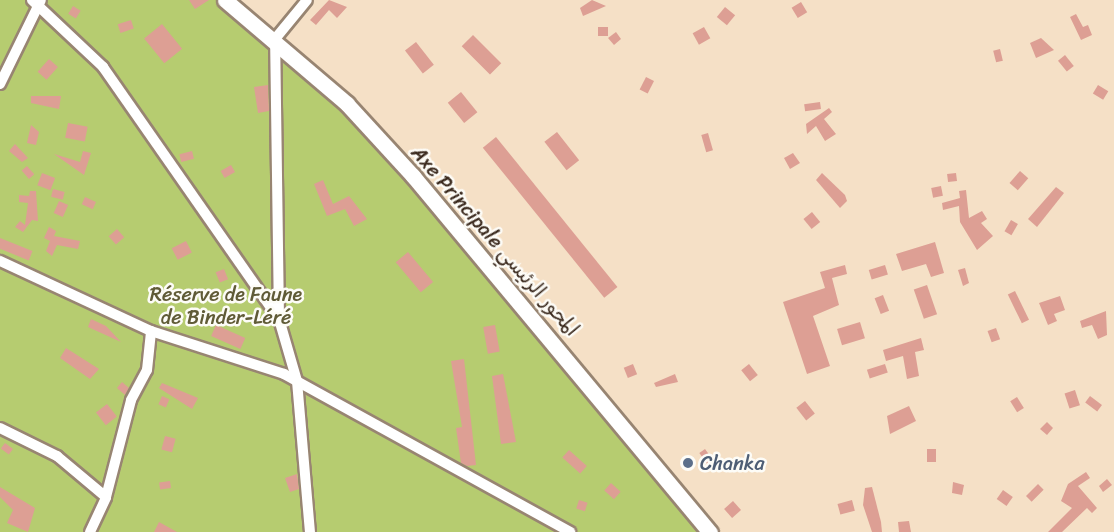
<!DOCTYPE html>
<meta charset="utf-8">
<style>
body{margin:0}
#map{position:relative;width:1114px;height:532px;overflow:hidden;background:#f5e0c6;font-family:Sriracha,"Playpen Sans Arabic",sans-serif}
div>[style]{position:absolute}
[style*='--x']{left:calc(var(--x)*1px);top:calc(var(--y)*1px);width:calc(var(--w)*1px);rotate:calc(var(--a)*1deg)}
.green>*{inset:0;background:#b6cc70}
.building>*{inset:0;background:#dd9f94;transform-origin:0 0}
.roads{filter:drop-shadow(2px 0 #988572) drop-shadow(-2px 0 #988572) drop-shadow(0 2px #988572) drop-shadow(0 -2px #988572)}
.minor>*{height:10px;margin:-5px;padding:0 5px;transform-origin:5px;border-radius:5px;background:#fff}
.primary>*{height:15px;margin:-7.5px;padding:0 7.5px;transform-origin:7.5px;border-radius:7.5px;background:#fff}
.dots>*{width:16px;height:16px;translate:-50% -50%;box-sizing:border-box;border:3px solid #fdfcf7;border-radius:50%}
span{translate:-50% -50%;white-space:nowrap;text-align:center;line-height:1.15;-webkit-text-stroke:5px #fdfcf7;paint-order:stroke}
.street-label{font-size:20px;color:#3b2a1e}
.park-label{font-size:20px;color:#605b37}
.service-label{font-size:20px;color:#4e5e75}
.left{translate:0 -50%;text-align:left}
</style>
<div id="map">
<div class="green">
<div style="clip-path:polygon(0 0,225px 0,347px 104px,710px 532px,0 532px)"></div>
</div>
<div class="building">
<div style="clip-path:polygon(189px 0,209px 0,195px 9px)"></div>
<div style="clip-path:polygon(329px 0,347px 7px,337px 18px,329px 10px,316px 25px,310px 20px)"></div>
<div style="clip-path:polygon(592px 0,606px 6px,583px 16px,580px 8px)"></div>
<div style="left:801px;top:2px;width:12px;height:11px;rotate:59deg"></div>
<div style="left:73px;top:6px;width:9px;height:9px;rotate:32deg"></div>
<div style="left:725px;top:7px;width:13px;height:13px;rotate:39deg"></div>
<div style="clip-path:polygon(1076px 14px,1083px 27px,1088px 25px,1092px 35px,1081px 40px,1070px 17px)"></div>
<div style="left:131px;top:20px;width:9px;height:14px;rotate:72deg"></div>
<div style="left:162px;top:24px;width:32px;height:23px;rotate:51deg"></div>
<div style="left:598px;top:27px;width:10px;height:9px"></div>
<div style="left:704px;top:27px;width:13px;height:13px;rotate:61deg"></div>
<div style="clip-path:polygon(616px 32px,621px 39px,614px 45px,608px 38px)"></div>
<div style="left:473px;top:35px;width:40px;height:16px;rotate:45deg"></div>
<div style="clip-path:polygon(1041px 38px,1054px 50px,1036px 58px,1030px 43px)"></div>
<div style="left:416px;top:42px;width:29px;height:14px;rotate:52deg"></div>
<div style="left:1000px;top:49px;width:12px;height:7px;rotate:76deg"></div>
<div style="left:1065px;top:55px;width:14px;height:9px;rotate:51deg"></div>
<div style="left:49px;top:59px;width:12px;height:17px;rotate:42deg"></div>
<div style="left:646px;top:77px;width:9px;height:14px;rotate:27deg"></div>
<div style="clip-path:polygon(268px 85px,269px 111px,258px 113px,254px 87px)"></div>
<div style="left:1098px;top:85px;width:12px;height:10px;rotate:31deg"></div>
<div style="left:461px;top:92px;width:26px;height:17px;rotate:51deg"></div>
<div style="clip-path:polygon(31px 96px,61px 96px,59px 109px,31px 103px)"></div>
<div style="left:820px;top:102px;width:7px;height:16px;rotate:82deg"></div>
<div style="clip-path:polygon(829px 108px,832px 112px,824px 119px,836px 134px,825px 141px,816px 126px,807px 134px,806px 124px)"></div>
<div style="left:68px;top:123px;width:20px;height:15px;rotate:11deg"></div>
<div style="clip-path:polygon(31px 125px,39px 132px,36px 145px,27px 143px)"></div>
<div style="left:557px;top:132px;width:36px;height:16px;rotate:52deg"></div>
<div style="left:708px;top:133px;width:18px;height:7px;rotate:74deg"></div>
<div style="left:496px;top:137px;width:193px;height:17px;rotate:51deg"></div>
<div style="clip-path:polygon(15px 144px,28px 158px,22px 162px,9px 151px)"></div>
<div style="clip-path:polygon(83px 151px,91px 153px,84px 175px,54px 154px,80px 162px)"></div>
<div style="left:192px;top:151px;width:8px;height:13px;rotate:76deg"></div>
<div style="clip-path:polygon(793px 153px,800px 163px,790px 169px,784px 158px)"></div>
<div style="left:231px;top:165px;width:8px;height:12px;rotate:60deg"></div>
<div style="left:27px;top:166px;width:11px;height:7px;rotate:49deg"></div>
<div style="left:1020px;top:171px;width:11px;height:16px;rotate:41deg"></div>
<div style="left:42px;top:173px;width:14px;height:13px;rotate:21deg"></div>
<div style="clip-path:polygon(822px 173px,845px 195px,847px 201px,840px 208px,816px 180px)"></div>
<div style="left:956px;top:173px;width:8px;height:9px;rotate:83deg"></div>
<div style="clip-path:polygon(323px 180px,333px 204px,349px 196px,367px 219px,354px 226px,345px 209px,327px 216px,314px 184px)"></div>
<div style="left:941px;top:186px;width:10px;height:10px;rotate:79deg"></div>
<div style="clip-path:polygon(1056px 187px,1064px 193px,1037px 227px,1028px 219px)"></div>
<div style="left:53px;top:189px;width:12px;height:8px;rotate:14deg"></div>
<div style="clip-path:polygon(966px 190px,969px 218px,982px 211px,987px 219px,981px 223px,993px 236px,977px 250px,960px 222px,959px 206px,943px 210px,942px 203px,960px 198px,959px 191px)"></div>
<div style="clip-path:polygon(30px 191px,36px 191px,38px 221px,32px 220px,23px 232px,15px 227px,20px 221px,25px 225px,28px 203px,19px 202px,19px 195px,29px 196px)"></div>
<div style="left:85px;top:197px;width:12px;height:8px;rotate:24deg"></div>
<div style="left:59px;top:201px;width:10px;height:13px;rotate:24deg"></div>
<div style="left:812px;top:212px;width:13px;height:11px;rotate:51deg"></div>
<div style="left:1011px;top:220px;width:8px;height:13px;rotate:30deg"></div>
<div style="clip-path:polygon(49px 227px,56px 231px,54px 236px,80px 241px,78px 249px,57px 245px,52px 256px,46px 251px,50px 241px,44px 238px)"></div>
<div style="left:117px;top:229px;width:11px;height:11px;rotate:49deg"></div>
<div style="left:0;top:238px;width:35px;height:10px;rotate:22deg"></div>
<div style="left:186px;top:241px;width:13px;height:16px;rotate:63deg"></div>
<div style="clip-path:polygon(935px 242px,944px 273px,931px 277px,926px 264px,902px 271px,896px 254px)"></div>
<div style="left:408px;top:252px;width:39px;height:16px;rotate:50deg"></div>
<div style="clip-path:polygon(845px 265px,847px 274px,832px 278px,839px 305px,813px 316px,830px 366px,807px 374px,783px 302px,825px 288px,820px 272px)"></div>
<div style="left:885px;top:265px;width:10px;height:17px;rotate:73deg"></div>
<div style="clip-path:polygon(965px 268px,969px 283px,963px 286px,958px 270px)"></div>
<div style="left:224px;top:269px;width:11px;height:9px;rotate:68deg"></div>
<div style="left:927px;top:285px;width:31px;height:14px;rotate:71deg"></div>
<div style="left:1015px;top:291px;width:32px;height:8px;rotate:64deg"></div>
<div style="left:883px;top:295px;width:17px;height:9px;rotate:69deg"></div>
<div style="clip-path:polygon(1060px 296px,1065px 310px,1054px 314px,1057px 321px,1048px 325px,1039px 303px)"></div>
<div style="clip-path:polygon(1106px 311px,1107px 335px,1098px 339px,1092px 325px,1082px 328px,1080px 321px)"></div>
<div style="clip-path:polygon(91px 319px,106px 326px,121px 342px,88px 327px)"></div>
<div style="left:860px;top:322px;width:17px;height:24px;rotate:73deg"></div>
<div style="left:216px;top:325px;width:32px;height:12px;rotate:24deg"></div>
<div style="left:495px;top:325px;width:27px;height:12px;rotate:80deg"></div>
<div style="left:996px;top:328px;width:12px;height:9px;rotate:70deg"></div>
<div style="clip-path:polygon(921px 338px,924px 350px,915px 352px,919px 376px,907px 379px,903px 356px,886px 361px,883px 350px)"></div>
<div style="clip-path:polygon(66px 348px,99px 369px,90px 379px,60px 358px)"></div>
<div style="clip-path:polygon(464px 359px,476px 465px,467px 466px,461px 463px,456px 428px,462px 427px,451px 361px)"></div>
<div style="left:633px;top:364px;width:11px;height:10px;rotate:68deg"></div>
<div style="left:749px;top:364px;width:14px;height:10px;rotate:51deg"></div>
<div style="left:885px;top:364px;width:9px;height:19px;rotate:72deg"></div>
<div style="clip-path:polygon(503px 374px,516px 442px,501px 444px,492px 376px)"></div>
<div style="clip-path:polygon(675px 374px,678px 382px,656px 387px,654px 383px)"></div>
<div style="clip-path:polygon(122px 382px,129px 388px,125px 395px,117px 388px)"></div>
<div style="clip-path:polygon(162px 383px,198px 398px,192px 409px,159px 388px)"></div>
<div style="left:1075px;top:390px;width:16px;height:11px;rotate:72deg"></div>
<div style="left:162px;top:396px;width:8px;height:9px;rotate:23deg"></div>
<div style="left:1090px;top:396px;width:15px;height:8px;rotate:37deg"></div>
<div style="left:1017px;top:397px;width:13px;height:8px;rotate:58deg"></div>
<div style="left:805px;top:401px;width:16px;height:11px;rotate:52deg"></div>
<div style="left:107px;top:404px;width:16px;height:14px;rotate:52deg"></div>
<div style="clip-path:polygon(909px 406px,916px 421px,890px 434px,887px 416px)"></div>
<div style="clip-path:polygon(1047px 422px,1053px 428px,1047px 435px,1040px 429px)"></div>
<div style="left:165px;top:436px;width:11px;height:14px;rotate:15deg"></div>
<div style="left:5px;top:443px;width:10px;height:7px;rotate:37deg"></div>
<div style="left:705px;top:449px;width:14px;height:7px;rotate:54deg"></div>
<div style="left:927px;top:449px;width:9px;height:13px"></div>
<div style="left:569px;top:450px;width:24px;height:10px;rotate:42deg"></div>
<div style="clip-path:polygon(1086px 472px,1090px 478px,1078px 486px,1097px 508px,1092px 513px,1087px 508px,1062px 532px,1048px 532px,1072px 508px,1061px 501px,1068px 484px)"></div>
<div style="clip-path:polygon(297px 474px,299px 489px,290px 492px,285px 478px)"></div>
<div style="clip-path:polygon(1107px 479px,1112px 485px,1103px 492px,1099px 486px)"></div>
<div style="left:170px;top:481px;width:7px;height:11px;rotate:82deg"></div>
<div style="clip-path:polygon(953px 482px,964px 485px,962px 495px,952px 493px)"></div>
<div style="left:611px;top:483px;width:13px;height:10px;rotate:42deg"></div>
<div style="left:1038px;top:484px;width:8px;height:17px;rotate:45deg"></div>
<div style="clip-path:polygon(0 487px,35px 508px,28px 532px,7px 523px,13px 510px,0 497px)"></div>
<div style="clip-path:polygon(872px 487px,881px 522px,882px 532px,872px 532px,863px 505px,865px 488px)"></div>
<div style="left:1003px;top:490px;width:12px;height:11px;rotate:35deg"></div>
<div style="left:579px;top:500px;width:9px;height:9px;rotate:18deg"></div>
<div style="left:852px;top:500px;width:11px;height:15px;rotate:75deg"></div>
<div style="left:733px;top:501px;width:12px;height:12px;rotate:48deg"></div>
<div style="clip-path:polygon(909px 521px,911px 532px,899px 532px,898px 522px)"></div>
<div style="clip-path:polygon(159px 522px,177px 532px,154px 532px)"></div>
</div>
<div class="roads">
<div class="minor">
<div style="--x:32;--y:0;--w:98;--a:43.3"></div>
<div style="--x:103;--y:67;--w:307;--a:55.1"></div>
<div style="--x:279;--y:319;--w:65;--a:73.8"></div>
<div style="--x:297;--y:381;--w:152;--a:85.1"></div>
<div style="--x:0;--y:84;--w:93;--a:-64"></div>
<div style="--x:0;--y:261;--w:166;--a:24.9"></div>
<div style="--x:151;--y:331;--w:140;--a:17.9"></div>
<div style="--x:284;--y:374;--w:327;--a:28.9"></div>
<div style="--x:279;--y:319;--w:280;--a:-90.8"></div>
<div style="--x:275;--y:39;--w:50;--a:-50.6"></div>
<div style="--x:0;--y:428;--w:64;--a:26.2"></div>
<div style="--x:57;--y:456;--w:64;--a:39.9"></div>
<div style="--x:90;--y:532;--w:38;--a:-65"></div>
<div style="--x:106;--y:497;--w:100;--a:-75.5"></div>
<div style="--x:131;--y:400;--w:34;--a:-62"></div>
<div style="--x:147;--y:370;--w:39;--a:-84"></div>
</div>
<div class="primary">
<div style="--x:225;--y:0;--w:160;--a:40.4"></div>
<div style="--x:347;--y:104;--w:98;--a:47.5"></div>
<div style="--x:413;--y:176;--w:464;--a:50.2"></div>
</div>
</div>
<div class="dots">
<div style="left:688px;top:463px;background:#5c6f8a"></div>
</div>
<div class="street-label">
<span style="left:495px;top:241px;rotate:49deg">Axe Principale المحور الرئيسي</span>
</div>
<div class="park-label">
<span style="left:226px;top:306px">Réserve de Faune<br>de Binder-Léré</span>
</div>
<div class="service-label">
<span class="left" style="left:700px;top:463px">Chanka</span>
</div>
</div>
